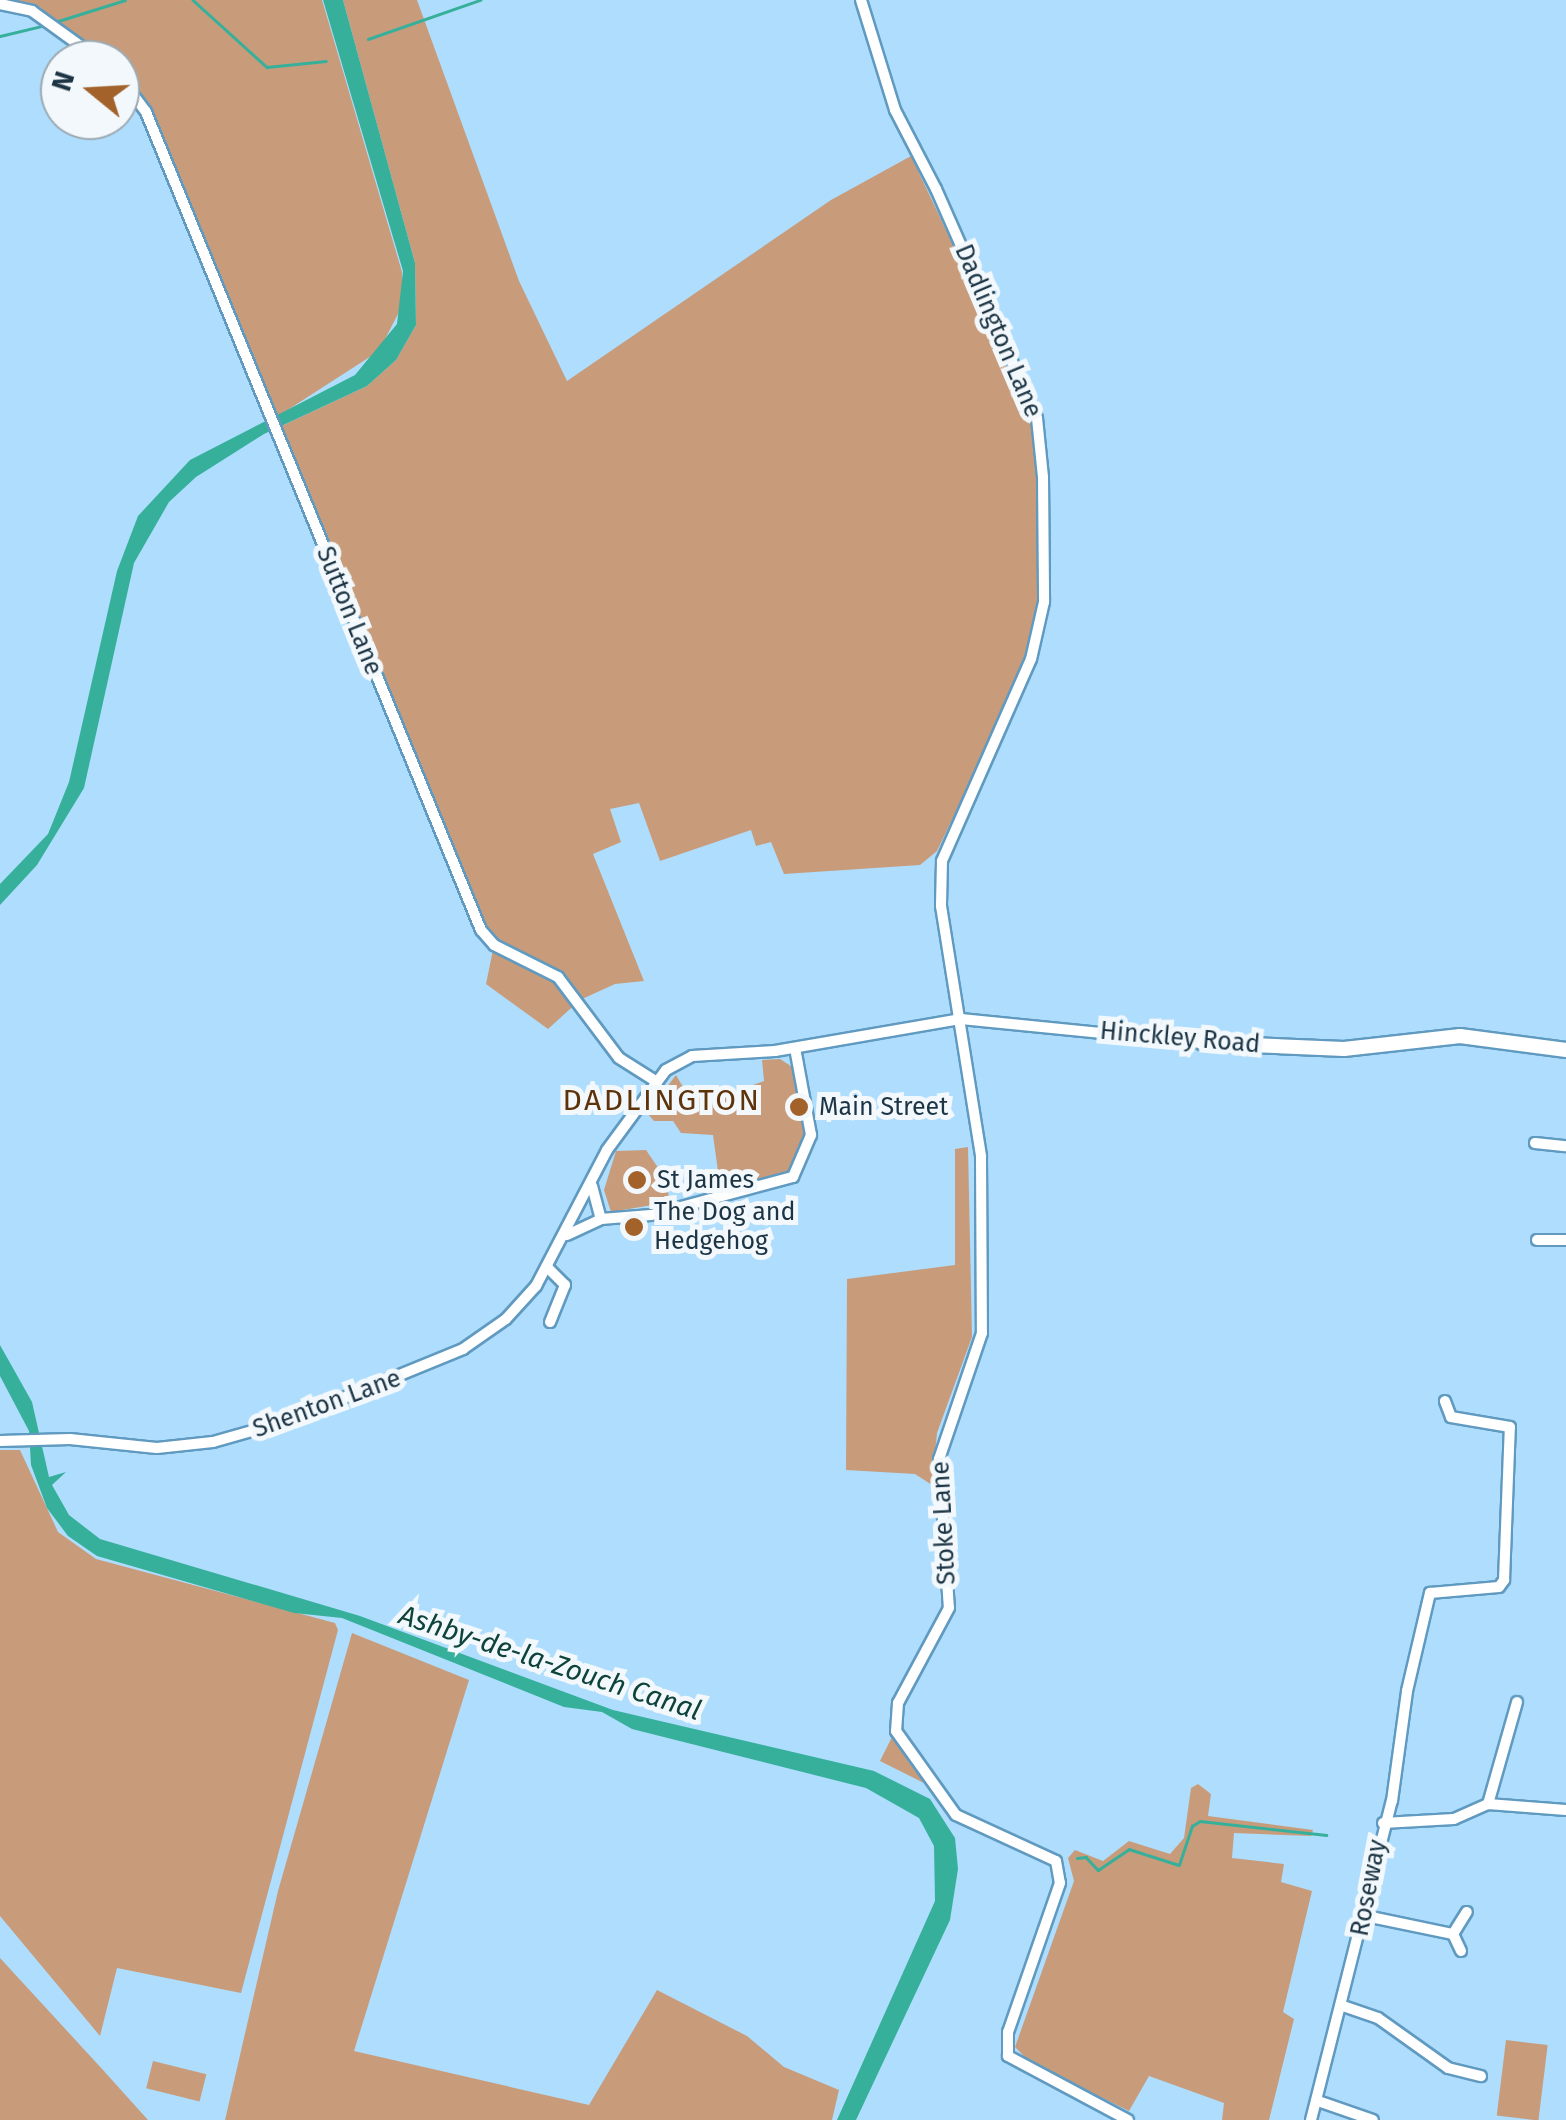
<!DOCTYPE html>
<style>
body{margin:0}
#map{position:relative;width:1566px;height:2120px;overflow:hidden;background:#aeddfe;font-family:"Fira Sans",sans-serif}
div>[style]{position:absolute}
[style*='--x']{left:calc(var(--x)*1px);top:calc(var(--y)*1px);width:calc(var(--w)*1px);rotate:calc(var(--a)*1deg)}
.green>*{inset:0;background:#c89c7a;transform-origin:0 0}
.water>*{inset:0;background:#37b09b}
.stream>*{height:2.5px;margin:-1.25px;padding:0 1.25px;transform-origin:1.25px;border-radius:1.25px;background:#37b09b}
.roads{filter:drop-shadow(2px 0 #609ac0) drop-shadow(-2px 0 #609ac0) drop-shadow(0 2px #609ac0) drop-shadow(0 -2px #609ac0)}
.street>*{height:10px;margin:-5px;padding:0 5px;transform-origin:5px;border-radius:5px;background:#fff}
.secondary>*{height:14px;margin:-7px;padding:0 7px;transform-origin:7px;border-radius:7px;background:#fff}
.dots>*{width:28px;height:28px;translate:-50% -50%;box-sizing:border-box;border:5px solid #f2f8fc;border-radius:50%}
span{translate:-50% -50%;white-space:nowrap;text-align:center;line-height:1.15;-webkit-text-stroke:10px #f2f8fc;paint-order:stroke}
.street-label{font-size:25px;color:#1c3444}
.poi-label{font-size:25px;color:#1c3444}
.left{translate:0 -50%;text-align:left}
.water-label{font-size:28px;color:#0e433a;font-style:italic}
.quarter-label{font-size:30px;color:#5e330a;letter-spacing:2.5px}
.north{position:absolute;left:40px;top:40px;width:100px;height:100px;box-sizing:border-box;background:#f2f8fc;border:2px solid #9caab2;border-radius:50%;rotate:288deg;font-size:28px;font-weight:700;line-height:40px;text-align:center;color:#1c3444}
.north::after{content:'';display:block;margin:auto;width:35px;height:45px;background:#a2622a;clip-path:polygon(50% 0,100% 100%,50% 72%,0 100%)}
</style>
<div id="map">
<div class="green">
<div style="clip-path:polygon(0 0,322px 0,402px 272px,402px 306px,379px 351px,272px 420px,146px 112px,120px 77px,120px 60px,100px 60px)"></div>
<div style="clip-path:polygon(343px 0,417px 0,519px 281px,567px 381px,831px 200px,911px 156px,1031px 410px,1041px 469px,1039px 618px,997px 726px,937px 851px,920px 865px,784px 874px,771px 842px,756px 846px,751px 830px,660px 861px,639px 803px,610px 809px,621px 842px,593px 854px,644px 981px,615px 984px,580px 1000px,548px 1029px,486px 984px,494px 945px,481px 930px,275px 429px,367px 386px,396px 360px,416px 325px,415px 263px)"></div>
<div style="clip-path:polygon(780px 1059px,794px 1068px,809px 1136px,792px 1176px,721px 1193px,713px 1135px,681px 1133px,673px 1121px,654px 1121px,647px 1113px,676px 1075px,683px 1087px,728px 1094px,764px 1081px,762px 1060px)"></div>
<div style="clip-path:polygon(968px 1147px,972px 1337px,937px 1433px,932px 1485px,915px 1474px,846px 1470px,847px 1279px,955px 1265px,955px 1149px)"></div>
<div style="clip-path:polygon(646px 1150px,665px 1178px,670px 1202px,611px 1212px,604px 1190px,616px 1151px)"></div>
<div style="clip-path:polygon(0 1450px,20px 1450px,58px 1532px,96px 1559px,335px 1623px,338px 1630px,241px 1993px,117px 1968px,100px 2036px,0 1916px)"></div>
<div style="clip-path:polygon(352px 1633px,469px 1680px,354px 2051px,589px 2105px,657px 1990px,747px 2036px,784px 2067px,839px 2090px,832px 2120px,225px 2120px,278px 1891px)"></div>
<div style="clip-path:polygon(893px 1735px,921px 1776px,924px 1783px,880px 1761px)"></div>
<div style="clip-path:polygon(1198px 1784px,1211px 1794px,1208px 1816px,1313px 1830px,1311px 1836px,1234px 1833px,1232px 1858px,1284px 1864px,1281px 1882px,1312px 1891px,1283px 2012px,1294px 2019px,1269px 2120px,1222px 2120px,1224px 2103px,1149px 2076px,1129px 2111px,1031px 2063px,1015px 2047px,1074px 1881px,1068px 1858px,1075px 1850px,1103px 1861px,1129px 1841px,1170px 1854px,1184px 1838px,1191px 1788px)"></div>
<div style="clip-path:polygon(0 1958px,103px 2070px,148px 2120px,0 2120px)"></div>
<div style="left:1506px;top:2040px;width:42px;height:76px;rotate:7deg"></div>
<div style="left:153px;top:2061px;width:55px;height:28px;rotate:14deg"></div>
</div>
<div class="water">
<div style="clip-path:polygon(323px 0,343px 0,415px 263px,416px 325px,396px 360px,367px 386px,264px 434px,196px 477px,169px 502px,134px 563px,84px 788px,37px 865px,0 905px,0 884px,48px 834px,69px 782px,117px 571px,138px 516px,190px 460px,355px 375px,397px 324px,403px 271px)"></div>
<div style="clip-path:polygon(0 1345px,32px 1402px,49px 1477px,66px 1472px,52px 1485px,69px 1515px,100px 1539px,360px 1616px,613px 1710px,874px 1771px,930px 1799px,955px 1838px,958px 1869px,950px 1920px,856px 2120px,837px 2120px,935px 1901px,934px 1846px,919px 1818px,866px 1788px,632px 1729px,602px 1712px,564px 1707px,342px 1618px,294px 1613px,97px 1556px,68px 1536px,47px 1508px,31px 1465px,29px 1431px,0 1376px)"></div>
</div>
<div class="stream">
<div style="--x:193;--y:0;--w:100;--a:42.2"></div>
<div style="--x:267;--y:67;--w:59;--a:-5.8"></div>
<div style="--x:55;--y:22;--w:73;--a:-17.4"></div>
<div style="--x:0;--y:36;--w:43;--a:-13.4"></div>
<div style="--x:368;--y:39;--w:119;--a:-19.2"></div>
<div style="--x:1077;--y:1858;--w:9;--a:-6"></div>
<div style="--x:1086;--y:1857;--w:18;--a:47"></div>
<div style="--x:1098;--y:1870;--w:37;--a:-34"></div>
<div style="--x:1129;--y:1849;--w:52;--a:17.7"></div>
<div style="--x:1179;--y:1865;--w:41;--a:-71.6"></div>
<div style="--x:1192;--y:1826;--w:9;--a:-32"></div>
<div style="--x:1200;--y:1821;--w:127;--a:6.3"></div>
</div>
<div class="roads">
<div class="street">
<div style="--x:861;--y:0;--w:115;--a:72.8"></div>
<div style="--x:895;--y:110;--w:89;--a:62.6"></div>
<div style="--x:936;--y:189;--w:250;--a:66.2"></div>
<div style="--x:1037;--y:418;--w:59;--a:84.2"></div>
<div style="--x:1043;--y:477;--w:125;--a:89.5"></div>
<div style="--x:1044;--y:602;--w:58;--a:102.8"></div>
<div style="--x:1031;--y:659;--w:221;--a:113.8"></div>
<div style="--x:942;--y:861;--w:45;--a:91.3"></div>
<div style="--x:941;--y:906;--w:254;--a:80.9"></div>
<div style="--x:981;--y:1157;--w:176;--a:89.7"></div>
<div style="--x:982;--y:1333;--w:133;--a:108.8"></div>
<div style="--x:939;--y:1459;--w:149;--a:86.2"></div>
<div style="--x:949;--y:1608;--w:108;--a:118.2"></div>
<div style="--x:898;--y:1703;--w:28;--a:94"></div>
<div style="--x:896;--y:1731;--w:103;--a:54.5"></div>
<div style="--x:956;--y:1815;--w:110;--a:24.7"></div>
<div style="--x:1056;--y:1861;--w:22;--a:80"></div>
<div style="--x:1060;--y:1883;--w:158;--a:109.2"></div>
<div style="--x:1008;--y:2032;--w:24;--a:90"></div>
<div style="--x:1008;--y:2056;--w:136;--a:28.1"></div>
<div style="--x:0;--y:4;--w:33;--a:12"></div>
<div style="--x:32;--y:11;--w:84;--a:35.8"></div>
<div style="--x:120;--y:77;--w:44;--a:53.4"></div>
<div style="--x:146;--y:112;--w:884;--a:67.73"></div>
<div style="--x:481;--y:930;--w:20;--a:49"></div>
<div style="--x:494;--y:945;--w:72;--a:26.6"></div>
<div style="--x:558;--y:977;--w:101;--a:53"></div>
<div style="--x:619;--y:1058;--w:45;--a:32.3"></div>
<div style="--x:1535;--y:1143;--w:31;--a:6"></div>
<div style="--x:592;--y:1186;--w:34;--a:75"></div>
<div style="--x:601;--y:1219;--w:50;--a:-4.6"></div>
<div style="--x:651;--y:1215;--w:147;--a:-15"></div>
<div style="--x:793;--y:1177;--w:46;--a:-66.8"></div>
<div style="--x:811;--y:1135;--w:88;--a:-100.4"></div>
<div style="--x:567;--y:1235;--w:38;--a:-25"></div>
<div style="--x:1537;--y:1240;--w:29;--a:0"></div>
<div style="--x:548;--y:1268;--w:24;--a:45"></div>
<div style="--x:565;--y:1285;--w:40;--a:112"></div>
<div style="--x:0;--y:1441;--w:70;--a:-1.6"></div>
<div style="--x:70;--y:1439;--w:87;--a:5.9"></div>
<div style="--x:157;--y:1448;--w:56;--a:-6.1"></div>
<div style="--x:213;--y:1442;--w:77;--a:-15.8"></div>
<div style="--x:287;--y:1421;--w:190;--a:-22.2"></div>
<div style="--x:463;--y:1349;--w:52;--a:-34.9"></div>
<div style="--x:506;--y:1319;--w:45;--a:-47.7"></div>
<div style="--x:536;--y:1286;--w:153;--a:-62.4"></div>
<div style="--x:607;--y:1150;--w:99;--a:-53.6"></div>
<div style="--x:666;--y:1070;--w:30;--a:-28"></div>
<div style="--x:692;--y:1056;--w:83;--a:-3.4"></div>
<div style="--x:775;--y:1051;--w:189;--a:-9.8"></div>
<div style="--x:961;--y:1019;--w:243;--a:5.7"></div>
<div style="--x:1488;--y:1804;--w:106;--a:-74.1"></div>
<div style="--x:1383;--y:1823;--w:71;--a:-3.2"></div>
<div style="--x:1454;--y:1819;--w:37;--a:-24"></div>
<div style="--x:1488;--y:1804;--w:78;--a:4.4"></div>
<div style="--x:1366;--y:1916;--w:89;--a:11.7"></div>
<div style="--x:1461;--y:1951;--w:19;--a:-115"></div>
<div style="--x:1453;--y:1934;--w:26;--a:-58"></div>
<div style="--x:1343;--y:2006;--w:37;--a:19"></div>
<div style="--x:1378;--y:2018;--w:86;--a:35.5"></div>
<div style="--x:1448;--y:2068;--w:34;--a:14"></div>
<div style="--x:1318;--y:2101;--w:58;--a:19.1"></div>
<div style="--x:1311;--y:2120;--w:329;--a:-75.8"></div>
<div style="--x:1392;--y:1801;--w:111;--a:-82.2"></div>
<div style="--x:1407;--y:1691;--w:101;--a:-76.8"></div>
<div style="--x:1430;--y:1593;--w:69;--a:-5"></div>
<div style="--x:1499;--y:1587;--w:9;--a:-54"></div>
<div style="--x:1504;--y:1580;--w:153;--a:-87.8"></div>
<div style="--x:1510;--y:1427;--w:60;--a:-170.4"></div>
<div style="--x:1451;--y:1417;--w:17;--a:-111"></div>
</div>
<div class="secondary">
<div style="--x:1203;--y:1043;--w:141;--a:2.4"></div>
<div style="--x:1344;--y:1049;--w:117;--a:-6.4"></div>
<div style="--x:1460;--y:1036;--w:107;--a:7.5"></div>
</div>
</div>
<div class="dots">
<div style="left:799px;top:1107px;background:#a2622a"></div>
<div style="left:637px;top:1180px;background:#a2622a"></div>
<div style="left:634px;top:1227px;background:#a2622a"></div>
</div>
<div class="street-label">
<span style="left:998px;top:331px;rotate:67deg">Dadlington Lane</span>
<span style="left:349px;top:611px;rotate:68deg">Sutton Lane</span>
<span style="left:1180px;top:1038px;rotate:5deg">Hinckley Road</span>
<span style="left:327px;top:1404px;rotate:-20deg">Shenton Lane</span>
<span style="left:944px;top:1523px;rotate:-93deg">Stoke Lane</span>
<span style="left:1369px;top:1888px;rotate:-79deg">Roseway</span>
</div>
<div class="poi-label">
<span class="left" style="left:819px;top:1107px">Main Street</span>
<span class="left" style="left:657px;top:1180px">St James</span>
<span class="left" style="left:654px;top:1227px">The Dog and<br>Hedgehog</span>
</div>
<div class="water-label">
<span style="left:550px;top:1663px;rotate:18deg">Ashby-de-la-Zouch Canal</span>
</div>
<div class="quarter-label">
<span style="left:662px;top:1100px">DADLINGTON</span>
</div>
<div class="north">N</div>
</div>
